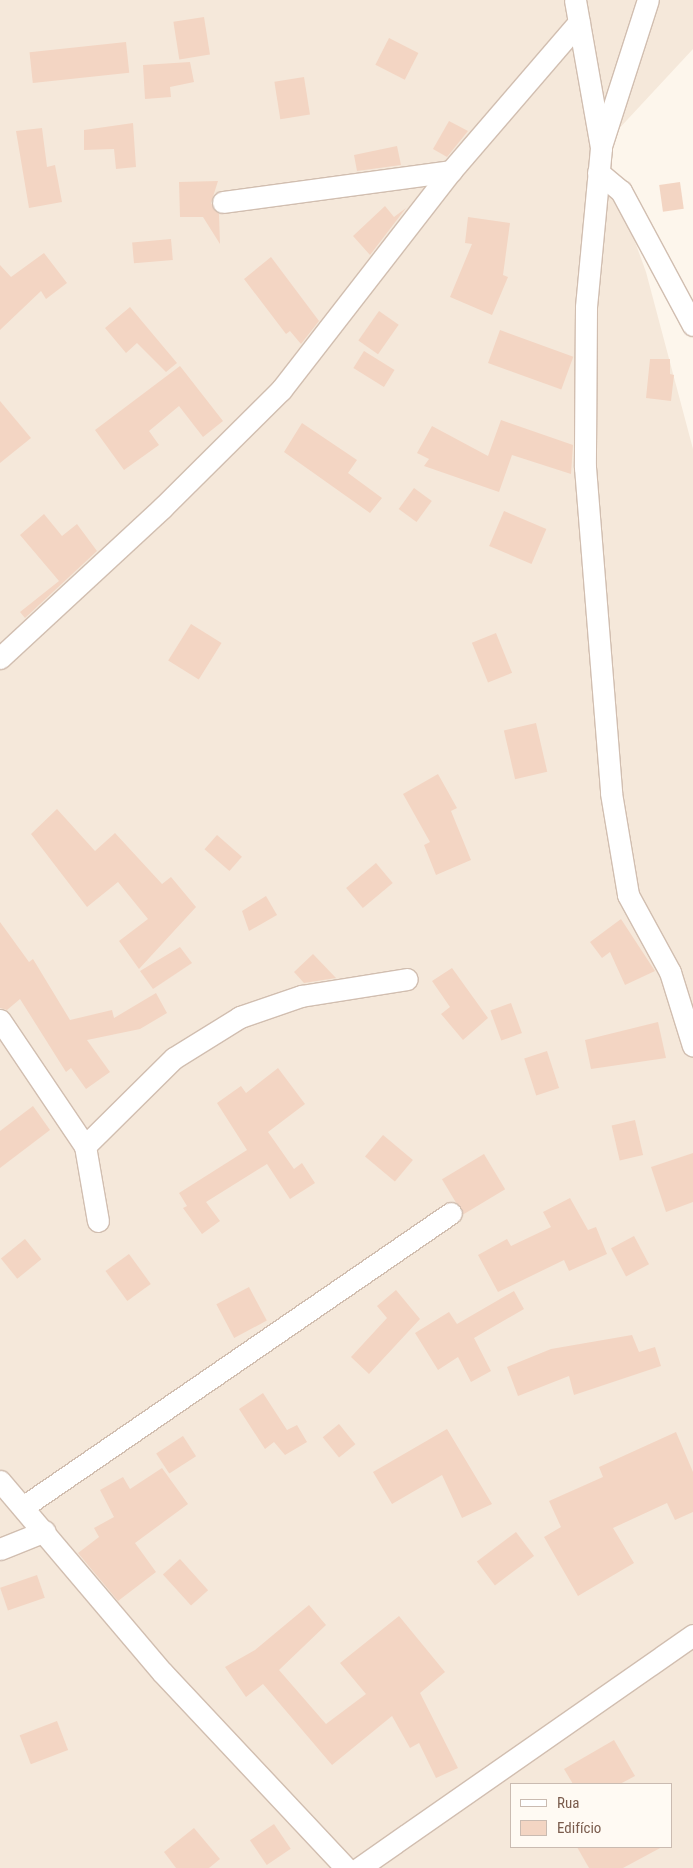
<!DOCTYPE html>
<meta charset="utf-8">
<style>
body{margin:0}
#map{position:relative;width:693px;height:1868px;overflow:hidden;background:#fdf6ec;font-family:"Roboto Condensed",sans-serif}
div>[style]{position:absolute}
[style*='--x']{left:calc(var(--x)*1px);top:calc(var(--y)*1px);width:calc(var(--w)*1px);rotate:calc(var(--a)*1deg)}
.residential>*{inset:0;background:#f5e8da}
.building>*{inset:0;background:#f3d5c3;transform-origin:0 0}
.roads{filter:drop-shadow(1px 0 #d1beb0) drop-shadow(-1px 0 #d1beb0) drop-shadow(0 1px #d1beb0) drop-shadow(0 -1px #d1beb0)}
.street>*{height:21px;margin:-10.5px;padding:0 10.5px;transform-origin:10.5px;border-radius:10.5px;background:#fff}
span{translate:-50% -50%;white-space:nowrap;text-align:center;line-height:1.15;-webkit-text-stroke:5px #fffaf3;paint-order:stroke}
.legend{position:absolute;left:510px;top:1783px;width:162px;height:65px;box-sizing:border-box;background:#fffaf3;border:1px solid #cabbb1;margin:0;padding:6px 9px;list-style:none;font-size:15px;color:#7a5c4d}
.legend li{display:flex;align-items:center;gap:10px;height:25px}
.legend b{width:25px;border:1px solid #cabbb1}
</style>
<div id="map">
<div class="residential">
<div style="clip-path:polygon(evenodd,0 0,693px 0,693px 49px,601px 148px,646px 272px,693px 449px,693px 1868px,0 1868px,0 0,512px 1784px,672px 1784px,672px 1847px,512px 1847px,512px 1784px)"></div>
</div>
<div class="building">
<div style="left:204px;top:17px;width:38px;height:31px;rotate:81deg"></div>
<div style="left:389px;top:38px;width:33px;height:30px;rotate:27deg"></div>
<div style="left:126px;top:42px;width:31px;height:97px;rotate:84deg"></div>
<div style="clip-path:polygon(190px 62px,194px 82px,170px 87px,171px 97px,145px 99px,143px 65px)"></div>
<div style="left:304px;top:77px;width:38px;height:30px;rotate:81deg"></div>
<div style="clip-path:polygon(449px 121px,468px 131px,447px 157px,433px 149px)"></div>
<div style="clip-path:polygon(133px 123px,136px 167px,116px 169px,114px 149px,84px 150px,84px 130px)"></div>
<div style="clip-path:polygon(42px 128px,47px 167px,55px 165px,62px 202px,29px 208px,16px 131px)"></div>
<div style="clip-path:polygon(397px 146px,401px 165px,357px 171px,354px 155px)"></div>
<div style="clip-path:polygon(218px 181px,211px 203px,219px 214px,220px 244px,203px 217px,180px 217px,179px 182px)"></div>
<div style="left:680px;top:182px;width:27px;height:21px;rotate:82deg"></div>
<div style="clip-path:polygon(385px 206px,394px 217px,406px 208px,370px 255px,353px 236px)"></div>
<div style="clip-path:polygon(468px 217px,510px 223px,503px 275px,508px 277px,492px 315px,450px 297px,472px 244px,465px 243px)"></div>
<div style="left:171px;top:239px;width:21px;height:39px;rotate:85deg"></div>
<div style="clip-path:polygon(44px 253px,67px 283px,46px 299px,41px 291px,0 330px,0 265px,11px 277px)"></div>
<div style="clip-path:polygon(271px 257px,319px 321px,301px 344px,290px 331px,286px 334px,244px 279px)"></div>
<div style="clip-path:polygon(130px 307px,177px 363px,166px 372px,137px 343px,126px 353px,105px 328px)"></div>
<div style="left:379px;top:311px;width:24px;height:36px;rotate:35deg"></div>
<div style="left:500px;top:330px;width:78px;height:35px;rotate:20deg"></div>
<div style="left:364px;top:351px;width:36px;height:20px;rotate:32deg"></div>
<div style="clip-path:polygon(650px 359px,670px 359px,670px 374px,674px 375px,671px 401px,646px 398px)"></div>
<div style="clip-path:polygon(180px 366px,223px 421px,203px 437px,179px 406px,149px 431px,159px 445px,124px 470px,95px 430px)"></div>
<div style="clip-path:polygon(0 401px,31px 438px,0 463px)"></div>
<div style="clip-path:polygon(501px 420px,573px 445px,571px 474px,512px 455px,499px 492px,424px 466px,429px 459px,417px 453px,432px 426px,488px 456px)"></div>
<div style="clip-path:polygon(302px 423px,357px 460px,348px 473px,382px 498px,370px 513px,284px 452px)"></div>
<div style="left:414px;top:488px;width:22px;height:26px;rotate:36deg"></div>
<div style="left:504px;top:511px;width:46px;height:38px;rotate:23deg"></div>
<div style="clip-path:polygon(44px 514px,62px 536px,77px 524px,97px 551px,25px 618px,20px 612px,59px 581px,20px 535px)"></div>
<div style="left:191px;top:624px;width:36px;height:43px;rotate:32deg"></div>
<div style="left:496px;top:633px;width:43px;height:26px;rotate:68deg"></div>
<div style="left:536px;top:723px;width:50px;height:33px;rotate:77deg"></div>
<div style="clip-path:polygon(438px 774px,457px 808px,451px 811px,471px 860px,436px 875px,424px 845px,430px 842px,403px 794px)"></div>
<div style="clip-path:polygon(57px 809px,95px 851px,115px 833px,162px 884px,171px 877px,196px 907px,139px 969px,119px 941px,148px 919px,118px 882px,87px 907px,31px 834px)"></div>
<div style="left:217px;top:835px;width:33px;height:19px;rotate:41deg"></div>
<div style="left:376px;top:863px;width:26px;height:39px;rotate:50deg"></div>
<div style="clip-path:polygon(266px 896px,277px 915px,249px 931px,242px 911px)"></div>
<div style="clip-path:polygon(621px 919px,655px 971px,625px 985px,610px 952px,602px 958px,590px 942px)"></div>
<div style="clip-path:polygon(0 922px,29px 962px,33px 959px,70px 1020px,112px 1010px,114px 1018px,156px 993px,167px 1013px,140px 1029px,87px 1040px,110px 1072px,86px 1089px,71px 1068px,66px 1072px,20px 999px,7px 1010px,0 1008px)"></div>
<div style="clip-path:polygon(180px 947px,192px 963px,153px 989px,140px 971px)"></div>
<div style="clip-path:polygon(313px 954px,336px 978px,304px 983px,294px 972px)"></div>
<div style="clip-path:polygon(452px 968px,488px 1018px,463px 1040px,441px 1014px,450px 1007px,432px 981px)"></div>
<div style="left:511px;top:1003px;width:32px;height:22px;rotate:70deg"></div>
<div style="clip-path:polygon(658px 1022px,666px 1058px,591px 1069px,585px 1040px)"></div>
<div style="left:547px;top:1051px;width:39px;height:24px;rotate:72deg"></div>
<div style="clip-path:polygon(278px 1068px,305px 1104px,268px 1132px,294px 1169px,302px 1163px,315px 1183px,290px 1199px,267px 1164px,206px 1202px,220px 1221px,202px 1234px,183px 1208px,187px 1206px,179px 1193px,247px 1150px,217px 1103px,241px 1086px,246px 1093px)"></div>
<div style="clip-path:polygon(33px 1106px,50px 1130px,0 1168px,0 1131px)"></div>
<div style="left:635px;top:1120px;width:36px;height:24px;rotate:77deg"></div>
<div style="left:383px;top:1135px;width:39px;height:28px;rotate:40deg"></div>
<div style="clip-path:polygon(693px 1153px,693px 1202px,666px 1212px,651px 1167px)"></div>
<div style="left:484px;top:1154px;width:41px;height:49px;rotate:59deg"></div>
<div style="clip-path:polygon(570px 1198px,588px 1230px,596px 1227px,607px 1254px,569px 1271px,564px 1260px,498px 1292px,478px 1255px,507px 1239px,511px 1246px,551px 1227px,543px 1212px)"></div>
<div style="left:634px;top:1236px;width:32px;height:26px;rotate:62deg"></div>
<div style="left:25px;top:1239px;width:26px;height:31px;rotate:51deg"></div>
<div style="left:129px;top:1254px;width:37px;height:29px;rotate:54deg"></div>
<div style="left:249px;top:1287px;width:38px;height:37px;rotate:62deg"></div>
<div style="clip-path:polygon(396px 1290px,420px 1319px,369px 1374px,351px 1357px,387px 1318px,377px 1306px)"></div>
<div style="clip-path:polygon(514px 1291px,524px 1309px,474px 1338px,491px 1371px,471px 1382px,458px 1357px,438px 1370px,415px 1333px,449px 1312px,457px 1324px)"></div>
<div style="clip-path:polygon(632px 1335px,639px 1352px,655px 1347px,661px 1366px,574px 1395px,569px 1376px,518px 1396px,507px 1367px,551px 1349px)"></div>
<div style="clip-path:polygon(263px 1393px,287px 1430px,297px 1425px,307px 1442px,285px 1455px,274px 1442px,265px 1449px,239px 1409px)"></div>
<div style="left:339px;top:1424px;width:26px;height:21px;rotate:51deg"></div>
<div style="clip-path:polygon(447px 1429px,492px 1504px,462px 1518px,442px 1475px,392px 1504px,373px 1472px)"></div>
<div style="clip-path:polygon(676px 1432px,693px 1472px,693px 1512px,675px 1520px,667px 1503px,613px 1528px,634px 1563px,578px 1596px,544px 1537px,561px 1527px,549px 1501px,603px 1477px,599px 1467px)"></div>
<div style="left:183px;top:1436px;width:24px;height:32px;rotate:57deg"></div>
<div style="clip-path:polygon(162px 1468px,188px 1504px,135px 1543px,156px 1572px,118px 1601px,78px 1553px,99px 1537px,94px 1528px,114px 1517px,100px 1490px,123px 1477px,130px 1489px)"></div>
<div style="left:516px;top:1532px;width:30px;height:49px;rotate:53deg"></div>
<div style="left:180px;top:1559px;width:42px;height:23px;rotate:48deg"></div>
<div style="left:37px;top:1575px;width:24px;height:39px;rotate:71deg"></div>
<div style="clip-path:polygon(309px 1605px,326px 1625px,279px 1670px,326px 1724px,366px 1694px,340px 1663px,399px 1616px,445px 1672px,420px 1693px,458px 1768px,436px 1778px,419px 1743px,410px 1748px,392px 1716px,332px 1765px,263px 1684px,246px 1697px,225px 1667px,255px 1650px)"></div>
<div style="left:57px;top:1721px;width:31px;height:40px;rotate:69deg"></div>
<div style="clip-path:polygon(614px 1740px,635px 1776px,620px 1784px,573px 1784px,564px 1769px)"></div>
<div style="left:274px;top:1824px;width:30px;height:29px;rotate:56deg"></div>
<div style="clip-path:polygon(194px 1828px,220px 1859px,209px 1868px,176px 1868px,164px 1852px)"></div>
<div style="clip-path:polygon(577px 1847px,662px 1847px,623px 1868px,589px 1868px)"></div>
</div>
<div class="roads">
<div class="street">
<div style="--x:575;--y:0;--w:150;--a:80"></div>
<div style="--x:601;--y:148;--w:160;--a:95.4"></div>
<div style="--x:586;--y:307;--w:160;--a:90.4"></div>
<div style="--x:585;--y:467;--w:327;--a:85.4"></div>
<div style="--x:611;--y:793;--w:103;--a:80.5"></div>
<div style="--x:628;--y:895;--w:88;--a:61.4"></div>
<div style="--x:670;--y:972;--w:77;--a:72.7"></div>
<div style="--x:601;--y:146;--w:153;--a:-72.2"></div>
<div style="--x:598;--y:172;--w:30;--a:40"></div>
<div style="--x:621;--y:191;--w:152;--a:61.8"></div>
<div style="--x:223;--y:202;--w:230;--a:-7.7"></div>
<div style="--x:0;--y:658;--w:221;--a:-42.8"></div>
<div style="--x:162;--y:508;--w:168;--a:-44.8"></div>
<div style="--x:281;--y:390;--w:277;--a:-52.2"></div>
<div style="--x:451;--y:171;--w:196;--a:-49.3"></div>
<div style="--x:0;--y:1020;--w:152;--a:56"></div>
<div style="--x:85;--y:1146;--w:76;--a:80.2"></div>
<div style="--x:85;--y:1146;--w:125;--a:-44.7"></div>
<div style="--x:174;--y:1058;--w:78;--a:-31.8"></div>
<div style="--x:240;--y:1017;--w:65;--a:-19"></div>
<div style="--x:301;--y:996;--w:107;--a:-9.1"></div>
<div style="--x:0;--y:1481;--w:250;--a:49.7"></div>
<div style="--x:162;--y:1672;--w:269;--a:46.8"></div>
<div style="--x:23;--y:1507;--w:519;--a:-34.49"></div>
<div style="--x:0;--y:1549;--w:48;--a:-21.8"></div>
<div style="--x:359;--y:1868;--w:407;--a:-34.9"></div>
</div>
</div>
<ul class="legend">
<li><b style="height:6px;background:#fff"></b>Rua</li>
<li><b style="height:14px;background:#f3d5c3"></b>Edifício</li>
</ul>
</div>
